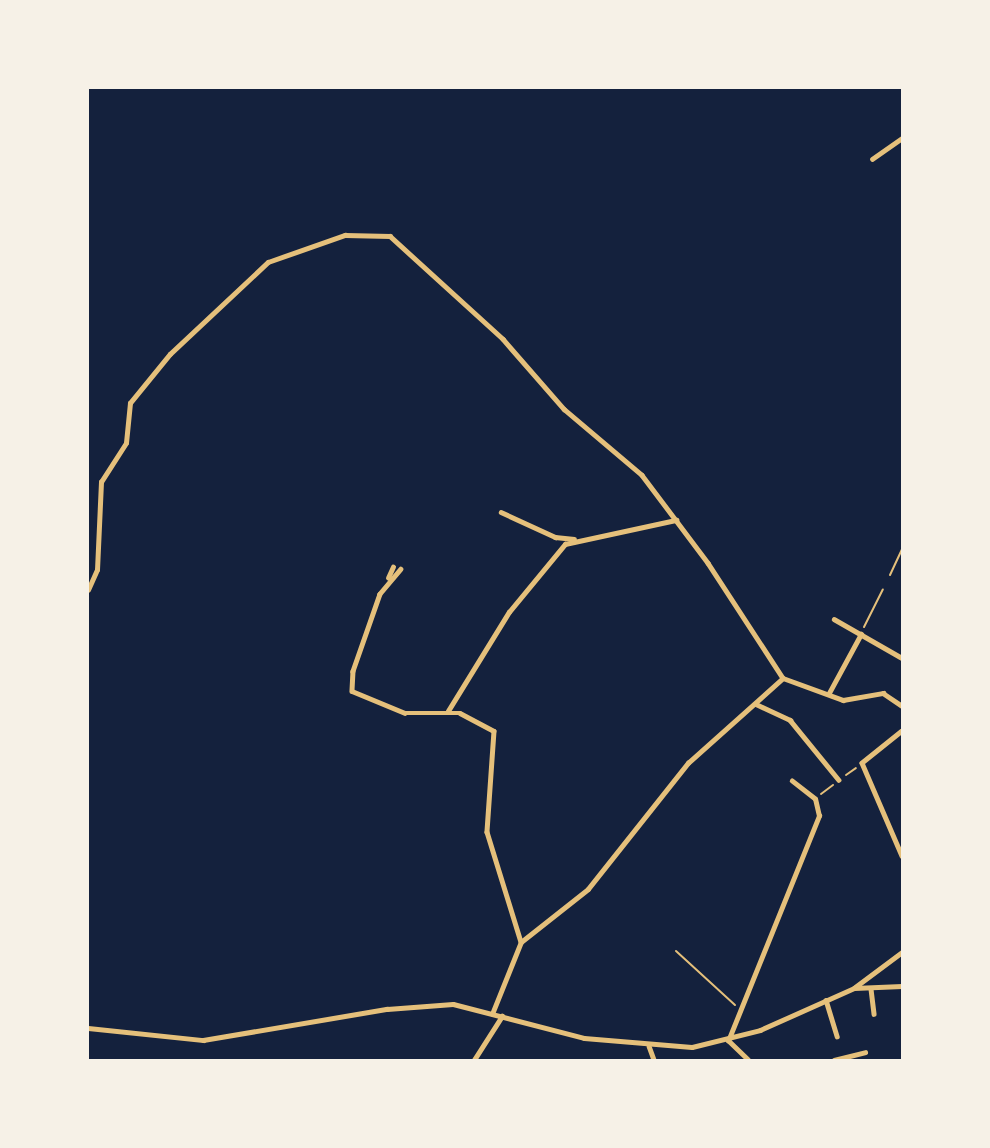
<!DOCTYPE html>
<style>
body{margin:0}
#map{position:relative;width:990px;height:1148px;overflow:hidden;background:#14213d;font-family:"Roboto Condensed",sans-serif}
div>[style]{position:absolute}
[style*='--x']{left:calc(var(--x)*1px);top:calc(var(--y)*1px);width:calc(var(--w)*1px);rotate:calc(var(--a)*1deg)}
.path>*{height:2px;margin:-1px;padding:0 1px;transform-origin:1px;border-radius:1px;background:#e5c07b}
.minor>*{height:4.5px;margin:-2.25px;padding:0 2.25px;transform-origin:2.25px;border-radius:2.25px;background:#e5c07b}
.tertiary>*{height:5px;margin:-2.5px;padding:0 2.5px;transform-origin:2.5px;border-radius:2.5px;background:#e5c07b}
span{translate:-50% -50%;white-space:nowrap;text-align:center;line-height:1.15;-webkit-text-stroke:5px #f6f1e7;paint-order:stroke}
.frame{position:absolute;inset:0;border:89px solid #f6f1e7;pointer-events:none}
</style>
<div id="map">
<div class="path">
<div style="--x:890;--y:575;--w:29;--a:-65"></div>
<div style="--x:864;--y:627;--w:42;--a:-63.4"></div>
<div style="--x:846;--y:775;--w:12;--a:-35"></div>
<div style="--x:821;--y:794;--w:15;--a:-37"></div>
<div style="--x:676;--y:951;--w:80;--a:42.5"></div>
</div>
<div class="minor">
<div style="--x:872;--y:159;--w:37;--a:-35"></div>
<div style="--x:501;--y:512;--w:60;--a:24.8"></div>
<div style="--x:555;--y:537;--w:19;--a:6"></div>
<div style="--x:401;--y:569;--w:33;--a:130"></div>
<div style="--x:380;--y:594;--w:82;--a:109.3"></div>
<div style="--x:353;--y:671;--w:20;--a:93"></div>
<div style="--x:352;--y:691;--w:57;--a:22.5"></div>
<div style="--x:405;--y:713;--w:55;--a:0"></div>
<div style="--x:460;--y:713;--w:38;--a:28"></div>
<div style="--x:494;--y:731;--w:101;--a:94"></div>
<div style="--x:487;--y:832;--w:115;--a:72.8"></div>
<div style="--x:388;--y:578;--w:12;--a:-66"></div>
<div style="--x:88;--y:590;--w:22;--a:-66"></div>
<div style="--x:97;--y:570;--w:88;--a:-87.4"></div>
<div style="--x:101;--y:482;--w:46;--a:-57.3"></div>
<div style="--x:126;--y:443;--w:40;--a:-84.3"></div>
<div style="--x:130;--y:403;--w:63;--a:-50.8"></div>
<div style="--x:170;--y:354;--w:134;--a:-43.2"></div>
<div style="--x:268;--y:262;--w:82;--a:-19.3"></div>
<div style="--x:345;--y:235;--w:45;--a:1.3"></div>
<div style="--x:390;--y:236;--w:153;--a:42.3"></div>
<div style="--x:503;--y:339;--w:93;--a:48.9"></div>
<div style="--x:564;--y:409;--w:102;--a:40.2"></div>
<div style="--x:642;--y:475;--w:110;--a:53.1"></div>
<div style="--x:708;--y:563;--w:137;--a:56.9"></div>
<div style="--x:834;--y:619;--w:78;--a:29.8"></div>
<div style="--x:783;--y:678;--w:64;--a:20.1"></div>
<div style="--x:843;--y:700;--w:41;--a:-9.9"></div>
<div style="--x:883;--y:693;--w:23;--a:34"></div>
<div style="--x:829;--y:693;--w:67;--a:-61.5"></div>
<div style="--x:756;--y:704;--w:38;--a:25"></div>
<div style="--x:790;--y:720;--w:77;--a:50.8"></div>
<div style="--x:448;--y:711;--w:116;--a:-58.4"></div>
<div style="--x:509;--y:612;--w:88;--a:-50.5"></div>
<div style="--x:565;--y:544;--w:114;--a:-12.2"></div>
<div style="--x:902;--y:731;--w:51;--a:141.3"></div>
<div style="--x:862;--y:763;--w:101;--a:66.7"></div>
<div style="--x:871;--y:989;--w:25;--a:83"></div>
<div style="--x:826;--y:1000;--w:38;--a:73"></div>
<div style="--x:492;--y:1014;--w:78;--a:-68.1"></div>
<div style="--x:521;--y:942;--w:85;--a:-38.3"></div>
<div style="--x:588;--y:889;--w:161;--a:-51.6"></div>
<div style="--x:688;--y:763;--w:127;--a:-41.8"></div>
<div style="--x:649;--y:1046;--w:15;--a:70"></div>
<div style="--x:474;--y:1060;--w:52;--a:-57.5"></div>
<div style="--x:748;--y:1060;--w:28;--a:-136"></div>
<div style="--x:728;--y:1041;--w:243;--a:-68"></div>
<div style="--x:819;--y:816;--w:17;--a:-103"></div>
<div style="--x:815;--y:799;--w:29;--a:-142"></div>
<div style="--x:834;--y:1060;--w:32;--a:-14"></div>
</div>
<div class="tertiary">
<div style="--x:855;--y:987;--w:59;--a:-36.7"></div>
<div style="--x:88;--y:1028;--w:116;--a:6"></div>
<div style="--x:203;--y:1040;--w:187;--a:-9.6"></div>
<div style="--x:387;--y:1009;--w:66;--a:-4.3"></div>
<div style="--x:453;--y:1004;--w:135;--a:14.5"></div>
<div style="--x:584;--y:1038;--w:108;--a:4.8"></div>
<div style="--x:692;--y:1047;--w:70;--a:-14"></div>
<div style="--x:760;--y:1030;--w:103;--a:-24.1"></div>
<div style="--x:854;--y:988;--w:48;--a:-2.4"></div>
</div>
<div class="frame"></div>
</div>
